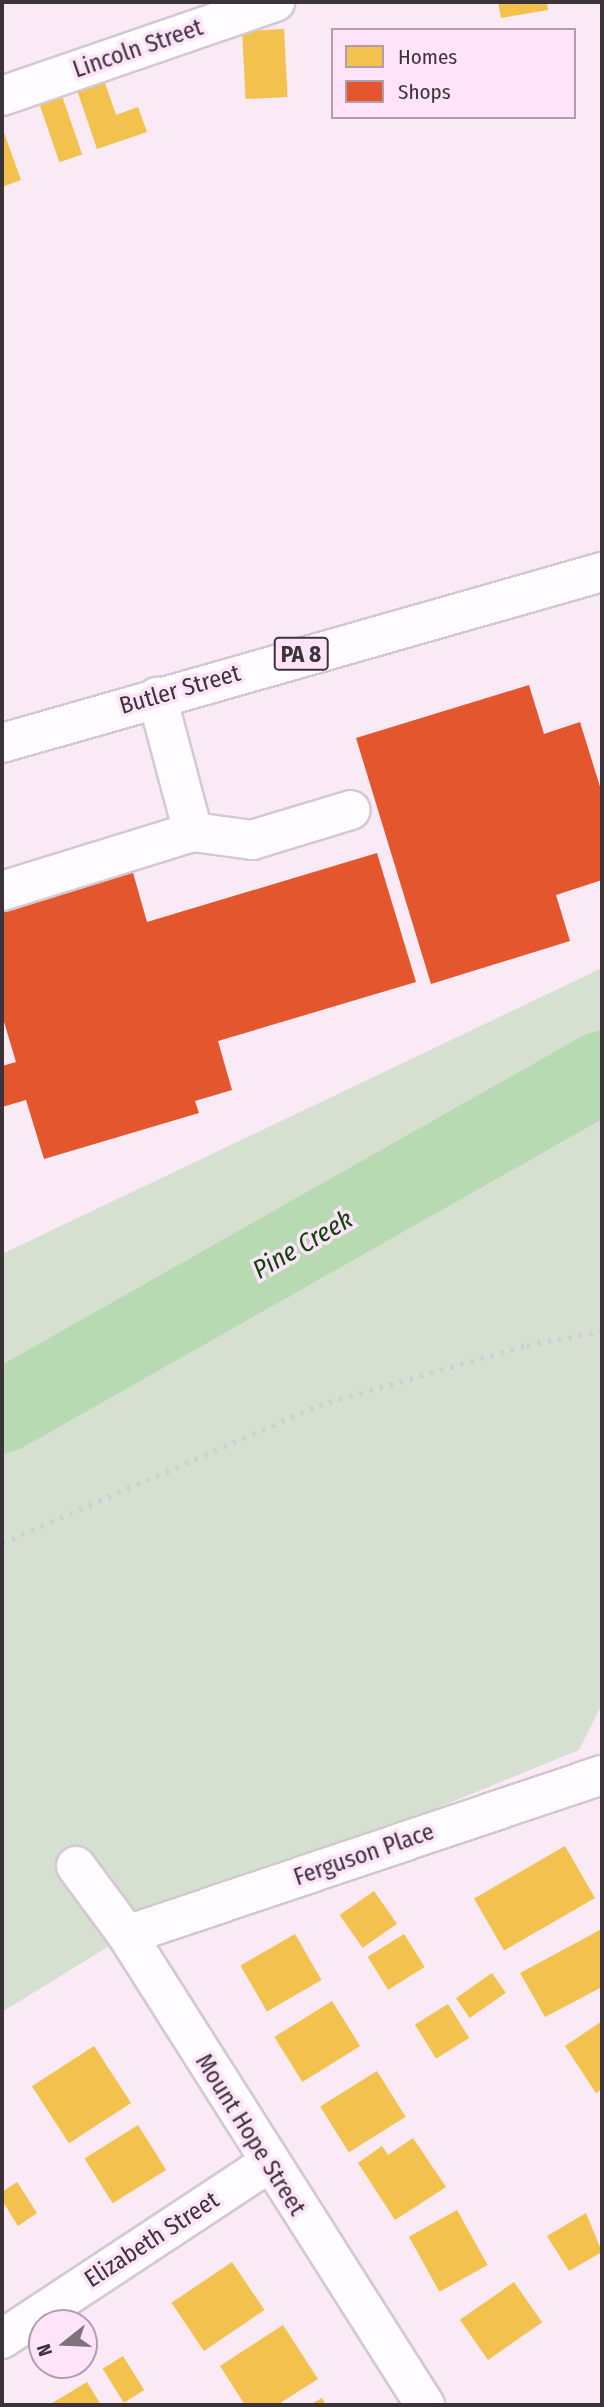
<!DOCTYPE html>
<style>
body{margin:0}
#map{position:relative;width:604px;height:2407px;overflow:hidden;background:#f9eaf6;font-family:"Fira Sans Condensed",sans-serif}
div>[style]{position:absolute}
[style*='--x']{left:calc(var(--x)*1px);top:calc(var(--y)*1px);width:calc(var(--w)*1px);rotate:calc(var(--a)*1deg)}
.green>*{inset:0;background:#d5e0d1}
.homes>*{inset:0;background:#f2c14e;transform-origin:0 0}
.shops>*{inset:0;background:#e4572e}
.river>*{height:82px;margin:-41px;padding:0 41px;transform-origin:41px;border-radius:41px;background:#b8dab2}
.roads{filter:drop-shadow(2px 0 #d4c8d1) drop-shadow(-2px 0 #d4c8d1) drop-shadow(0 2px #d4c8d1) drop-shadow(0 -2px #d4c8d1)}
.minor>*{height:38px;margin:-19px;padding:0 19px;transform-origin:19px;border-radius:19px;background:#fefcfe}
.highway>*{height:38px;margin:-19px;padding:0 19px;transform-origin:19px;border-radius:19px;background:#fefcfe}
.rail>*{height:5px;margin-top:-2.5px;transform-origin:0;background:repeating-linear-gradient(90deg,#d2cdd1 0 3.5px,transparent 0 10.5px)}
span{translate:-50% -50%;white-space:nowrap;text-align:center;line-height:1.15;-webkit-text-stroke:7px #ffe4f9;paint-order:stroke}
.shield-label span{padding:2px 5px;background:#ffe4f9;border:2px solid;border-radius:5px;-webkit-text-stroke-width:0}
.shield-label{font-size:23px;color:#3c323a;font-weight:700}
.street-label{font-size:24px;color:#3c323a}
.water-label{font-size:26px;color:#0e4507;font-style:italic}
.frame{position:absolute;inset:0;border:4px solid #3c323a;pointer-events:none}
.legend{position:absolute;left:331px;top:28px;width:245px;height:91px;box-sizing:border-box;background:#ffe4f9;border:2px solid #b19dad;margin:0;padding:9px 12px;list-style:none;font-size:21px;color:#3c323a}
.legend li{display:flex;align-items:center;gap:14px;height:35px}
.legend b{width:35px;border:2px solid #b19dad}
.north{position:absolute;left:28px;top:2309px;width:70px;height:70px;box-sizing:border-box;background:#ffe4f9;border:2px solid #b19dad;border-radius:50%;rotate:252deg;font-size:19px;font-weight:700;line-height:28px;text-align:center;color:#3c323a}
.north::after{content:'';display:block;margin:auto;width:24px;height:32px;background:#7e727c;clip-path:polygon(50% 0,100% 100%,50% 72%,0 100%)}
</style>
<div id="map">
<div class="green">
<div style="clip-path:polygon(602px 968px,602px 1704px,579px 1750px,127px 1935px,2px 2012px,2px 1254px)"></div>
</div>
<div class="homes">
<div style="clip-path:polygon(498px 2px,547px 2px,548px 10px,501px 18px)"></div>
<div style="left:284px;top:29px;width:68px;height:42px;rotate:87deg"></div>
<div style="clip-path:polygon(104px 80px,116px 115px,138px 107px,147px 132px,97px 149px,77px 90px)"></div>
<div style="left:61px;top:93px;width:65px;height:24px;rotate:71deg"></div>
<div style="clip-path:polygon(2px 127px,21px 180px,2px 187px)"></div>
<div style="left:565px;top:1846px;width:60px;height:105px;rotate:60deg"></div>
<div style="left:374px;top:1891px;width:40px;height:42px;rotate:55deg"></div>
<div style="clip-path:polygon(600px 1930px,602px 1987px,545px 2017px,520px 1973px)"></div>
<div style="left:295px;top:1934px;width:53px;height:63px;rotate:60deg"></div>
<div style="left:404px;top:1934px;width:39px;height:43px;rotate:58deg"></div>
<div style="left:492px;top:1973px;width:24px;height:44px;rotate:55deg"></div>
<div style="left:332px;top:2001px;width:53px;height:68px;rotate:58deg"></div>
<div style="left:448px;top:2004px;width:40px;height:39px;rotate:58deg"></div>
<div style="clip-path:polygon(602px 2021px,602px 2089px,596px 2093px,565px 2046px)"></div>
<div style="left:94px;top:2046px;width:68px;height:74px;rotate:57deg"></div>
<div style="left:377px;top:2071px;width:54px;height:67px;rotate:58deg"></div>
<div style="left:138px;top:2125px;width:53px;height:63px;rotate:58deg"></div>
<div style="clip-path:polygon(413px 2138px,446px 2187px,395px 2220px,358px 2163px,382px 2146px,388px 2155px)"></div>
<div style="clip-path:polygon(17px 2182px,37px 2213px,18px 2226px,2px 2200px,2px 2192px)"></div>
<div style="left:457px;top:2210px;width:63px;height:55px;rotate:61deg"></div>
<div style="clip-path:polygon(586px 2213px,602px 2252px,569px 2271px,547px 2236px)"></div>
<div style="left:232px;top:2262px;width:58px;height:73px;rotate:56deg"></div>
<div style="left:514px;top:2282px;width:49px;height:66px;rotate:55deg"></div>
<div style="clip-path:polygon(283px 2325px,318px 2379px,277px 2405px,245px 2405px,220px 2366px)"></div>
<div style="left:123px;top:2356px;width:40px;height:24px;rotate:58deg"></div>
<div style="clip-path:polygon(87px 2382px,101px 2405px,49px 2405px)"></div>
<div style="clip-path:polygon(322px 2398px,326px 2405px,309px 2405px)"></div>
</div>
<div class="shops">
<div style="clip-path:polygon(529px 685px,544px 734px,580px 722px,602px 793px,602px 880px,556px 895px,570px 941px,431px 984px,356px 738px)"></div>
<div style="clip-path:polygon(377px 853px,416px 982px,218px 1041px,232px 1090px,195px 1101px,199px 1113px,44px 1159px,26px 1100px,2px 1107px,2px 1066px,16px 1062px,2px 1015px,2px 892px,128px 855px,147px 922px)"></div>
</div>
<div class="river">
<div style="--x:2;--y:1412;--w:690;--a:-29.54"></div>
</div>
<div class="roads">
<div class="minor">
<div style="--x:2;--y:96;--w:289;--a:-19"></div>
<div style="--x:193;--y:832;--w:60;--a:7.7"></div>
<div style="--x:252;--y:840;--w:103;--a:-16.9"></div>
<div style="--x:2;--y:891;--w:200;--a:-17.2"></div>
<div style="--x:193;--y:832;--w:140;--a:-104.9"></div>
<div style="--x:76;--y:1866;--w:86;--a:53.5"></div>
<div style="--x:127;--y:1935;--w:557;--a:57.62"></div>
<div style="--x:127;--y:1935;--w:501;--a:-18.62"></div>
<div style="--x:2;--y:2339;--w:318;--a:-33.4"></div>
</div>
<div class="highway">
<div style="--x:2;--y:743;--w:624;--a:-15.91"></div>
</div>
</div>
<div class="rail">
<div style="--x:2;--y:1543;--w:346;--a:-23.5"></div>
<div style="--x:319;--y:1405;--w:216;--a:-16.1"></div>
<div style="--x:527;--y:1345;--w:76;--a:-10.6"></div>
</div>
<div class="shield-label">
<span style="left:301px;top:654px">PA 8</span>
</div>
<div class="street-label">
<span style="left:138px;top:49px;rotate:-19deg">Lincoln Street</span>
<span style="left:180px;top:690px;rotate:-16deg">Butler Street</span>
<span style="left:364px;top:1855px;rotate:-19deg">Ferguson Place</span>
<span style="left:250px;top:2135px;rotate:58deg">Mount Hope Street</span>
<span style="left:152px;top:2240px;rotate:-33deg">Elizabeth Street</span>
</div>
<div class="water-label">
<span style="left:303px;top:1245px;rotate:-30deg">Pine Creek</span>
</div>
<div class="frame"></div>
<ul class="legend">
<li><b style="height:19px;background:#f2c14e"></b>Homes</li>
<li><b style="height:19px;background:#e4572e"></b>Shops</li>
</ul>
<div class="north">N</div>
</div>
